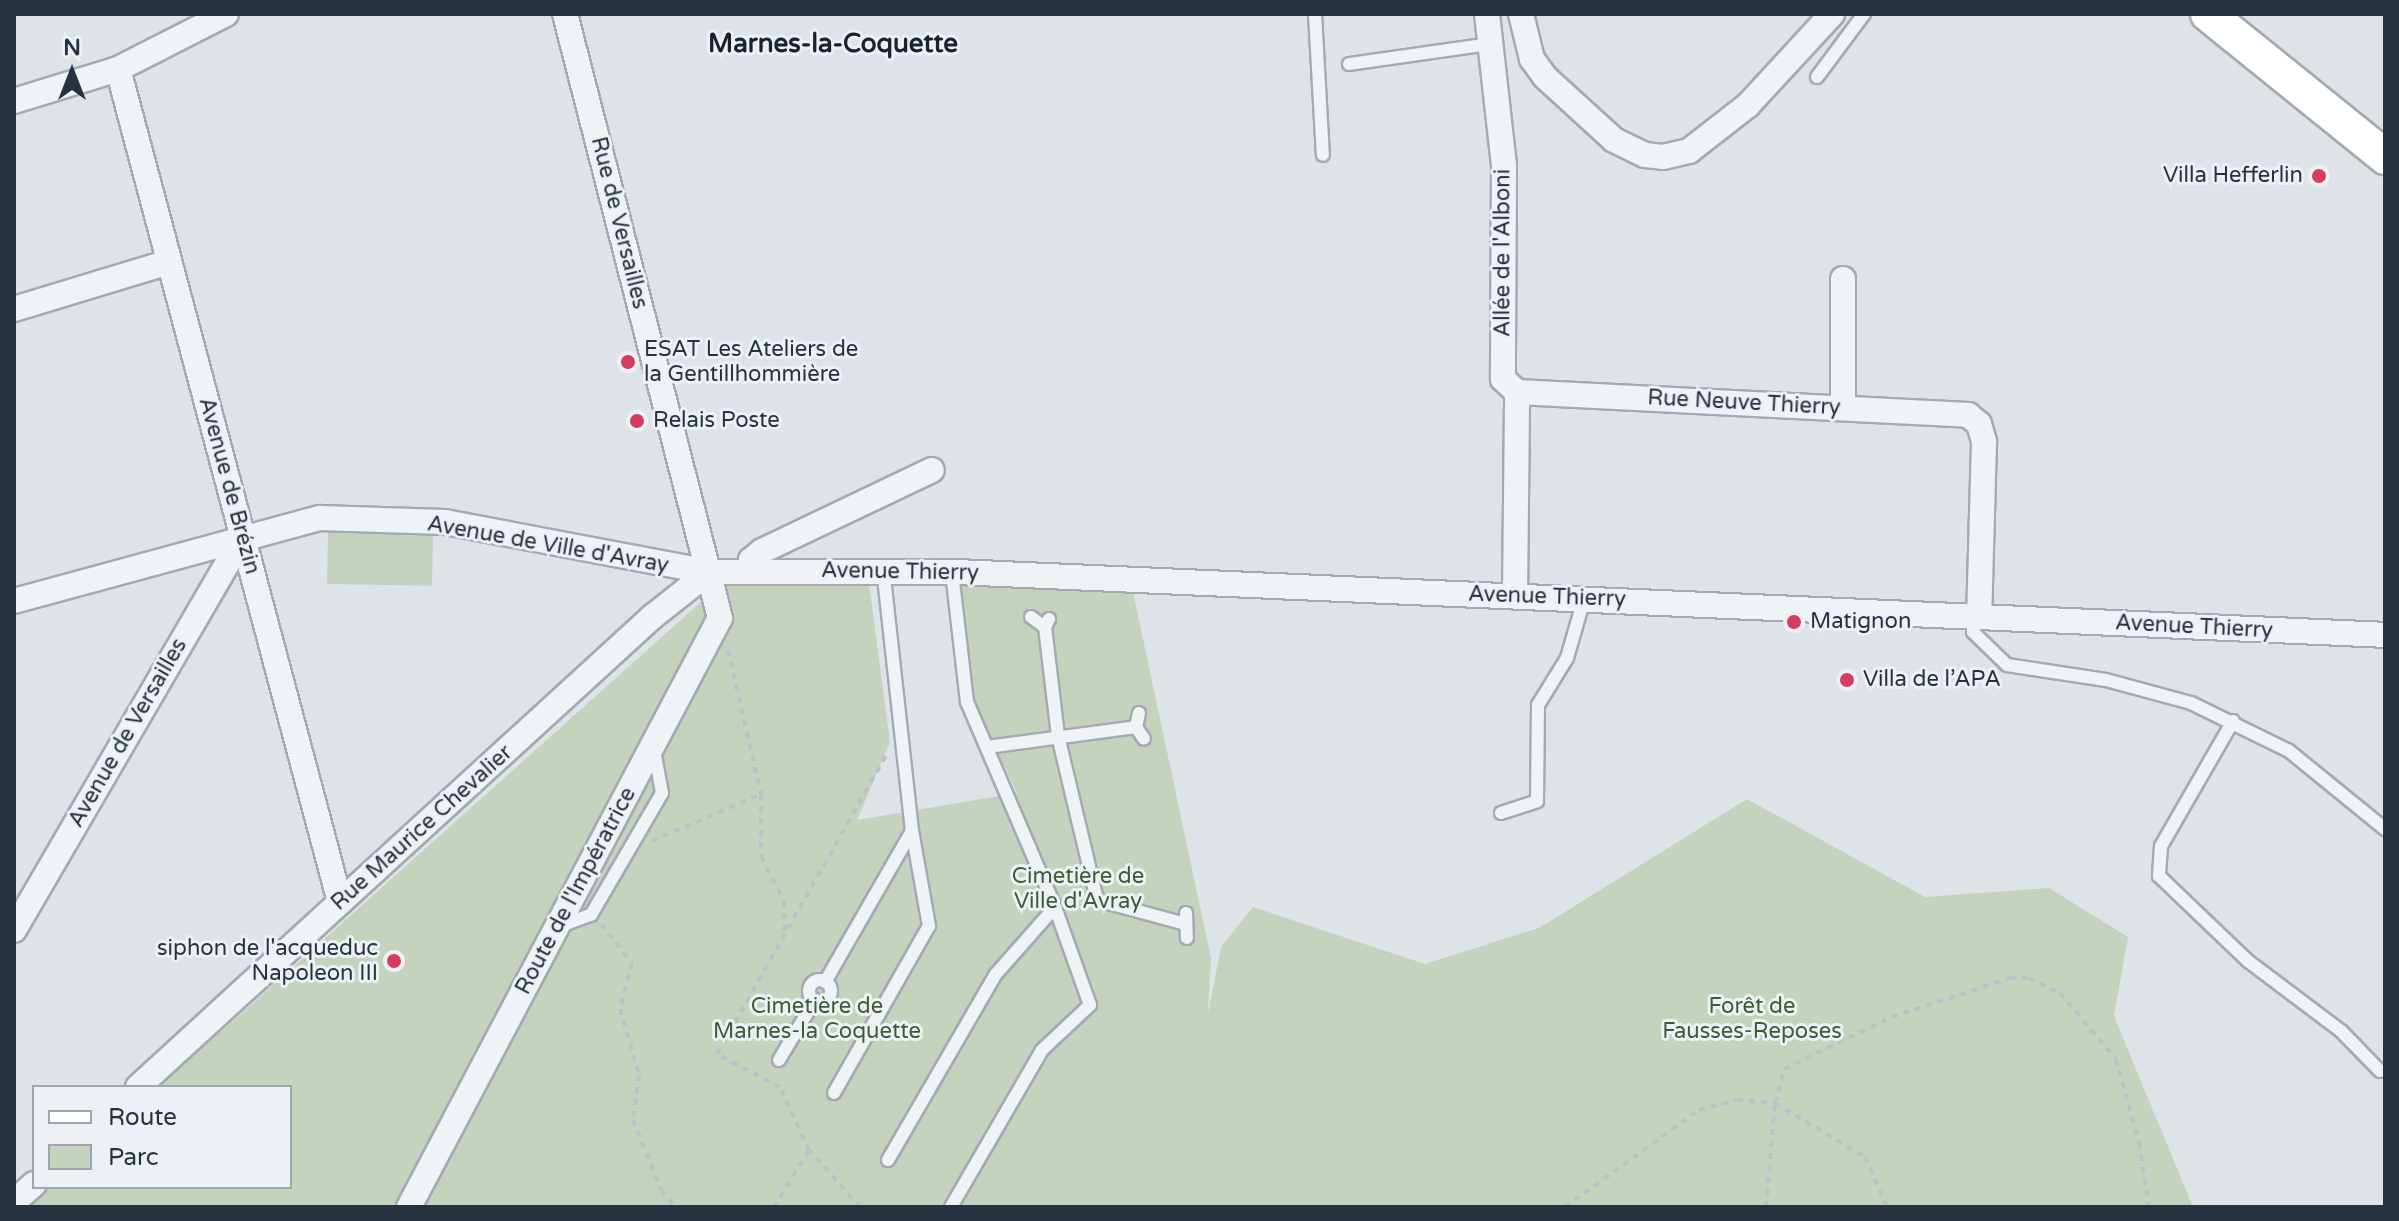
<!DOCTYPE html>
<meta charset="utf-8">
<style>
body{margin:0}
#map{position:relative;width:2399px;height:1221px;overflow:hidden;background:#dee3e8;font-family:"Varela Round",sans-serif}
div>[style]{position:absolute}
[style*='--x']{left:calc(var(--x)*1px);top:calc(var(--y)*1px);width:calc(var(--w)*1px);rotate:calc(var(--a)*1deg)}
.green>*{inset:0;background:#c5d2be;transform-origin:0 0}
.path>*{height:4px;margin-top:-2px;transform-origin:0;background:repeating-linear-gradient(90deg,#bbc1c6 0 6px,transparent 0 12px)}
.roads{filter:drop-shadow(2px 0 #a3aab2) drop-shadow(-2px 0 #a3aab2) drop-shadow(0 2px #a3aab2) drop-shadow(0 -2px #a3aab2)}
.service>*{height:12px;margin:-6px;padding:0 6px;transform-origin:6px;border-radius:6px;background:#f0f3f6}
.service>.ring{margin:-6px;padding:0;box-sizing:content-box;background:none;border:12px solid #f0f3f6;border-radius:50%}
.minor>*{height:24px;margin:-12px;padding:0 12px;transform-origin:12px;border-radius:12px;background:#f0f3f6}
.secondary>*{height:34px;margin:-17px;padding:0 17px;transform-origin:17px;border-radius:17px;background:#fff}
.dots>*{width:22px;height:22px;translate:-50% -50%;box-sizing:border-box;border:4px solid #edf1f6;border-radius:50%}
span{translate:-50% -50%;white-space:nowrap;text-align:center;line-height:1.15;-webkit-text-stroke:6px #edf1f6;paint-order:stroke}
.poi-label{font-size:22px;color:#26323f}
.right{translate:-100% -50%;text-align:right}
.left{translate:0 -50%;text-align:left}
.street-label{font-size:22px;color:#26323f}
.park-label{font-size:22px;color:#3e5c33}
.quarter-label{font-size:26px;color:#192330;font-weight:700}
.frame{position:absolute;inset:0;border:16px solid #26323f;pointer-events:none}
.legend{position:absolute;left:32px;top:1085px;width:260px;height:104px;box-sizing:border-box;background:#edf1f6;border:2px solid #9da5ad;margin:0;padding:10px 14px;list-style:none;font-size:24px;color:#26323f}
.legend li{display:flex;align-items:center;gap:16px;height:40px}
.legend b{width:40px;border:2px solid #9da5ad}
.north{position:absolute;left:32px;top:32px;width:80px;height:80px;-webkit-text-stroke:6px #edf1f6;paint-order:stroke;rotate:0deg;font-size:22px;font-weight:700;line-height:32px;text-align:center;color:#26323f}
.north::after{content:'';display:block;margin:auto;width:28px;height:36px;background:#26323f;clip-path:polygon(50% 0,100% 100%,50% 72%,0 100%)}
</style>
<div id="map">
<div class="green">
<div style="left:328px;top:532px;width:105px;height:52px;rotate:1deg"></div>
<div style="clip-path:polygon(960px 583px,1133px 592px,1211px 958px,1208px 1014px,1221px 947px,1253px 907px,1425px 964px,1539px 928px,1747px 799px,1925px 897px,2049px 888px,2128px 937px,2114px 1016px,2193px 1207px,27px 1207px,49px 1187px,290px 1187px,290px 1087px,159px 1087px,721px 584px,869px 584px,890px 742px,857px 820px,1017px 793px,973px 700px)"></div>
</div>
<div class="path">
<div style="--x:728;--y:650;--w:148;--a:77.1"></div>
<div style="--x:761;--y:794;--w:63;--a:90"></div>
<div style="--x:761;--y:857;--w:50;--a:62.4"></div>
<div style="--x:784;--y:901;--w:31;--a:88"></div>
<div style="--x:652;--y:841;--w:119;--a:-23.3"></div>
<div style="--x:601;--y:924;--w:50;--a:51.5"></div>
<div style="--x:632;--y:963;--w:48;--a:104.6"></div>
<div style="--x:620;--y:1009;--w:69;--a:73.9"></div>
<div style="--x:639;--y:1075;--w:45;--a:97.6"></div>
<div style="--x:633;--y:1120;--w:75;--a:68.2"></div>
<div style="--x:661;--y:1190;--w:23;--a:49"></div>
<div style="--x:774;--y:1207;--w:67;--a:-58.4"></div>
<div style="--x:860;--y:1207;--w:76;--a:-131.8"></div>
<div style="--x:809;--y:1150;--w:69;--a:-114.7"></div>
<div style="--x:780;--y:1087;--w:71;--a:-152.4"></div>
<div style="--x:717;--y:1054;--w:346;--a:-60.5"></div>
<div style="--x:1565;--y:1207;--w:165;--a:-35.9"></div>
<div style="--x:1699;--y:1110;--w:39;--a:-15"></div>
<div style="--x:1737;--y:1100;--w:38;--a:5"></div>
<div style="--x:1775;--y:1103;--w:105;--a:31"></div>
<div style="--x:1865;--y:1157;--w:55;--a:66.3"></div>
<div style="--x:1766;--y:1207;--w:104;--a:-85.1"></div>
<div style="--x:1775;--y:1103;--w:35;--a:-75"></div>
<div style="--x:1784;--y:1069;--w:120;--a:-25.7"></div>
<div style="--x:1892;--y:1017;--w:124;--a:-18.3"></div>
<div style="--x:2010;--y:978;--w:19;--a:0"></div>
<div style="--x:2029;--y:978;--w:34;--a:26"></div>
<div style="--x:2060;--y:993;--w:87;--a:49.7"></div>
<div style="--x:2116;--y:1059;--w:87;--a:74.7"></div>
<div style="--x:2139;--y:1143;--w:65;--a:81.1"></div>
</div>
<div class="roads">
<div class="service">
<div style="--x:1315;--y:14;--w:141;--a:86.8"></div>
<div style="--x:1349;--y:64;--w:142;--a:-8.1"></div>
<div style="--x:1817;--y:77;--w:79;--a:-53.3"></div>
<div style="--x:1979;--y:616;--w:17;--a:111"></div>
<div style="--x:1973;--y:632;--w:47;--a:44.1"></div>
<div style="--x:2007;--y:665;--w:100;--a:8.6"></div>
<div style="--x:2106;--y:680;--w:88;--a:15.1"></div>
<div style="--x:2191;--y:703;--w:109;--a:26.1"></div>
<div style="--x:2289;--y:751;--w:124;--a:39.1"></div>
<div style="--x:1031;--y:617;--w:17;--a:36"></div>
<div style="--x:1045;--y:627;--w:9;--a:-63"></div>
<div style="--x:1045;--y:627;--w:110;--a:83.2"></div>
<div style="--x:1058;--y:736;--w:169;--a:76.6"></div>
<div style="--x:1097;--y:900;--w:88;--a:15.1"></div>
<div style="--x:1139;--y:713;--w:14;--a:102"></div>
<div style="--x:1136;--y:727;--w:14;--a:56"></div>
<div style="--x:2233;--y:721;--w:144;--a:119.9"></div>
<div style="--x:2161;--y:846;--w:30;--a:94"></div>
<div style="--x:2159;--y:876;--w:123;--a:43.7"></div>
<div style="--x:2248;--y:961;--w:116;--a:37"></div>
<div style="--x:2341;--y:1031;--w:56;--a:45.7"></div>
<div style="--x:987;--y:747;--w:150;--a:-7.6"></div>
<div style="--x:1501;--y:813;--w:38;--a:-18"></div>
<div style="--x:1537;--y:801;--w:96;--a:-89.4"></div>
<div style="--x:1538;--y:705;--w:55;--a:-58.3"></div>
<div style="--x:1567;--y:658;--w:61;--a:-73.9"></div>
<div style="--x:1186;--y:913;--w:25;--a:88"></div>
<div style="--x:560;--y:926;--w:33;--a:-20"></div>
<div style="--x:591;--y:915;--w:141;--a:-59.8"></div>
<div style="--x:662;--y:793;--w:44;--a:-100.5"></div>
<div class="ring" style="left:809px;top:980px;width:10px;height:10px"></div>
<div style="--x:825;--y:982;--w:174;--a:-60.1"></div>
<div style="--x:912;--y:831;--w:263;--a:-96.3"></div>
<div style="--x:779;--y:1060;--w:70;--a:-59"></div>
<div style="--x:834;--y:1093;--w:192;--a:-60.4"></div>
<div style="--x:929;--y:926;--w:97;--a:-100.1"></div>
<div style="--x:888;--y:1160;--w:215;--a:-59.9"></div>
<div style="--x:996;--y:974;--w:89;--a:-48.6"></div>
<div style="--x:951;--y:1207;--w:181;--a:-59.9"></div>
<div style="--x:1042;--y:1050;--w:66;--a:-43.2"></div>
<div style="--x:1090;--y:1005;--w:104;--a:-109.7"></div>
<div style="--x:1055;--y:907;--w:223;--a:-113.2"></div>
<div style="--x:967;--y:702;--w:131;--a:-96.6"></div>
</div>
<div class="minor">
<div style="--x:1487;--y:14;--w:152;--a:83.6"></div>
<div style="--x:1504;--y:165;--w:214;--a:90.3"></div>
<div style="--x:1503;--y:379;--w:19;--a:43"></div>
<div style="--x:1521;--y:14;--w:46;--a:76.3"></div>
<div style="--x:1532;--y:59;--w:22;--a:54"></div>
<div style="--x:1545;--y:77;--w:93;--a:42.4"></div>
<div style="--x:1614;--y:140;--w:34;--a:26"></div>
<div style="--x:1645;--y:155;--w:18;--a:6"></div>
<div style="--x:1663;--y:157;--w:27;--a:-13"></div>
<div style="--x:1689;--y:151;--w:75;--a:-37.9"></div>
<div style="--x:1748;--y:105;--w:124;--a:-47.3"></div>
<div style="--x:118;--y:69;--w:862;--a:75.08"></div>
<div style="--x:14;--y:101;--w:109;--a:-17.1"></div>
<div style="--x:118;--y:69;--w:121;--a:-27"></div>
<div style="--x:14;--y:309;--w:162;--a:-16.9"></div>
<div style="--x:1517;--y:392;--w:452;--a:2.9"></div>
<div style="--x:1968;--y:415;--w:14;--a:39"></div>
<div style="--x:1979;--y:424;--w:19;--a:74"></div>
<div style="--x:1984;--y:442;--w:174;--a:91.6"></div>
<div style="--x:1843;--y:408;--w:129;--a:-90"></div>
<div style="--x:750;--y:571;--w:11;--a:-85"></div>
<div style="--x:751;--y:560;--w:14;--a:-39"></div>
<div style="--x:762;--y:551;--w:188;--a:-25.5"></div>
<div style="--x:1515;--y:596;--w:204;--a:-89.4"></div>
<div style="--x:14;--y:601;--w:317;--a:-15.2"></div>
<div style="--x:320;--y:518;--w:125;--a:1.8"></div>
<div style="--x:445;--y:522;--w:269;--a:10.7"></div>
<div style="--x:709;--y:572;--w:247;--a:0"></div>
<div style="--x:956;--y:572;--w:1430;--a:2.52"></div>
<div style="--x:14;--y:930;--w:456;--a:-59.8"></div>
<div style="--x:138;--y:1087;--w:696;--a:-42.44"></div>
<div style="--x:652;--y:617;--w:73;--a:-38.3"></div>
<div style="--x:14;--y:1202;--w:27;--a:-42"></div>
<div style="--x:409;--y:1207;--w:666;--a:-62.17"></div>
<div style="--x:720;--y:618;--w:624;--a:-104.39"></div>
</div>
<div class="secondary">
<div style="--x:2208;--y:14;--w:228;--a:38.9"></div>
</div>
</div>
<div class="dots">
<div style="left:2319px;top:176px;background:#d43c60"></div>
<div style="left:628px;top:362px;background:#d43c60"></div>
<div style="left:637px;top:421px;background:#d43c60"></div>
<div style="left:1794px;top:622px;background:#d43c60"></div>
<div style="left:1847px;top:680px;background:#d43c60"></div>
<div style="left:394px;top:961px;background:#d43c60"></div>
</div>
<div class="poi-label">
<span class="right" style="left:2303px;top:176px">Villa Hefferlin</span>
<span class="left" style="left:644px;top:362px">ESAT Les Ateliers de<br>la Gentillhommière</span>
<span class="left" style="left:653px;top:421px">Relais Poste</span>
<span class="left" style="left:1810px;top:622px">Matignon</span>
<span class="left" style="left:1863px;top:680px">Villa de l’APA</span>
<span class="right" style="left:378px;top:961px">siphon de l'acqueduc<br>Napoleon III</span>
</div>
<div class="street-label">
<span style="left:619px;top:223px;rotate:76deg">Rue de Versailles</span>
<span style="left:1503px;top:253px;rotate:-90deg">Allée de l'Alboni</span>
<span style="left:1744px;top:403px;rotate:3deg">Rue Neuve Thierry</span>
<span style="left:229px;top:486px;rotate:75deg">Avenue de Brézin</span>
<span style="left:548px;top:545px;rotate:10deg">Avenue de Ville d'Avray</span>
<span style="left:900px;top:572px;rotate:1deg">Avenue Thierry</span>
<span style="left:1547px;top:597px;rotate:2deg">Avenue Thierry</span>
<span style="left:2194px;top:627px;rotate:3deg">Avenue Thierry</span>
<span style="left:128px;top:733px;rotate:-60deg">Avenue de Versailles</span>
<span style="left:422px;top:828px;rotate:-42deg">Rue Maurice Chevalier</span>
<span style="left:576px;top:891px;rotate:-62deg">Route de l'Impératrice</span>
</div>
<div class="park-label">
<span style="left:1078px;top:889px">Cimetière de<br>Ville d'Avray</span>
<span style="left:817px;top:1019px">Cimetière de<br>Marnes-la Coquette</span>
<span style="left:1752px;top:1019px">Forêt de<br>Fausses-Reposes</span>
</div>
<div class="quarter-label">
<span style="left:833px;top:44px">Marnes-la-Coquette</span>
</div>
<div class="frame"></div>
<ul class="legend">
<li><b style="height:10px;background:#fff"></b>Route</li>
<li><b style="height:22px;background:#c5d2be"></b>Parc</li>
</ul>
<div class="north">N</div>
</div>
